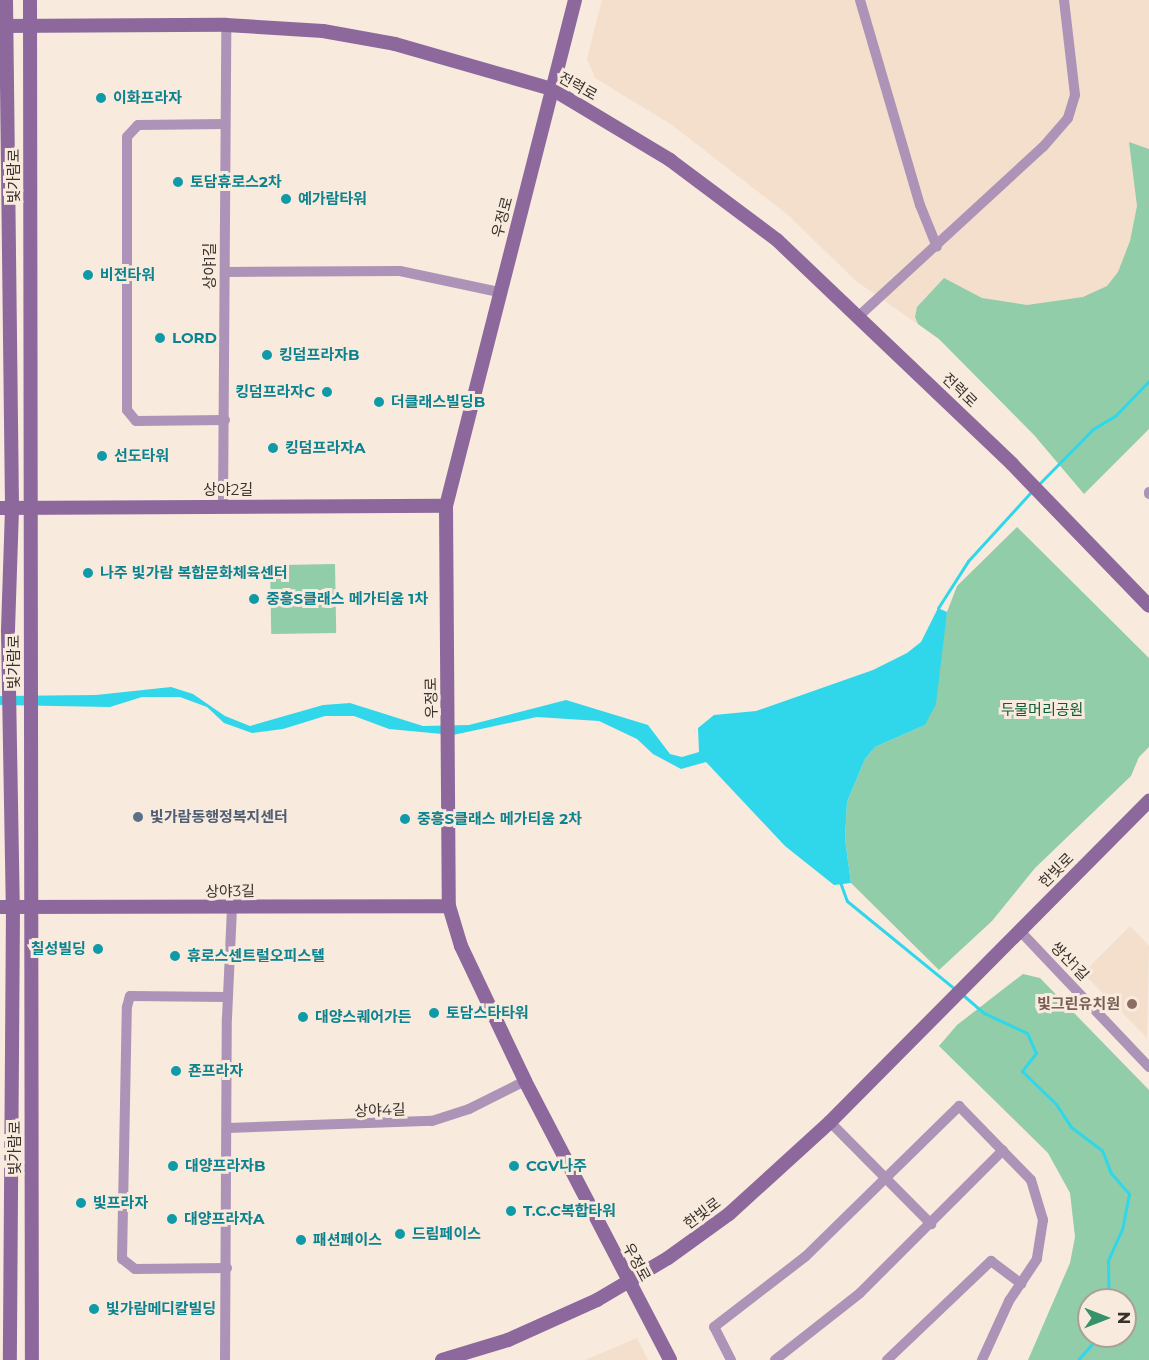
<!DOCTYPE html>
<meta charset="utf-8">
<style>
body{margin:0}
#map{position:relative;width:1149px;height:1360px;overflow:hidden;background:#f8eadd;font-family:Montserrat,"Noto Sans KR",sans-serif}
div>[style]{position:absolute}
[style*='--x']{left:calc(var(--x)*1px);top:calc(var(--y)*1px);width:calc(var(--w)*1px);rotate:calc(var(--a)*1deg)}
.built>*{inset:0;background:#f3dfcc}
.green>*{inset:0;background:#91cda8;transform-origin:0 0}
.water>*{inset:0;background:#30d7ea}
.stream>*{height:3px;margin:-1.5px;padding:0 1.5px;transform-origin:1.5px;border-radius:1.5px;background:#30d7ea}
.street>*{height:10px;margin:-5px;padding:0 5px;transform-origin:5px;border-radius:5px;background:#ac93b7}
.secondary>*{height:14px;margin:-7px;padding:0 7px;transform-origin:7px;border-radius:7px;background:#8c689c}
.dots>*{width:16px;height:16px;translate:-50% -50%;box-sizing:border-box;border:3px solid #f8eadd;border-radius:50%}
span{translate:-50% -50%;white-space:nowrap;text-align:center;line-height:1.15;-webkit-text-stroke:6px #f8eadd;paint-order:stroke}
.street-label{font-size:15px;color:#38322d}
.culture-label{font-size:15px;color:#0d838f;font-weight:700}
.left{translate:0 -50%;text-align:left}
.right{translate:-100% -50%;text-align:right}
.park-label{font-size:15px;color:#0b5d38}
.service-label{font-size:15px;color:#4e5e75;font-weight:700}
.education-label{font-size:15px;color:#785e54;font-weight:700}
.north{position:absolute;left:1077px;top:1288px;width:60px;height:60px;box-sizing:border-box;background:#f8eadd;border:2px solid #aba097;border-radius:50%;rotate:90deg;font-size:16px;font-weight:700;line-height:24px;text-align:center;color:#38322d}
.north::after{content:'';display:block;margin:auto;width:21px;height:27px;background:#369269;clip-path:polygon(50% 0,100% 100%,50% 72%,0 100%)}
</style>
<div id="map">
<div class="built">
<div style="clip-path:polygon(602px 0,1149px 0,1149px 315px,1034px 435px,939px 339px,856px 281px,788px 215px,672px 125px,595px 78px,587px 59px)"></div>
<div style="clip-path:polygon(1130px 926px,1149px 946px,1147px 1038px,1083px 973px)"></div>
<div style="clip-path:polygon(637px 1338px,648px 1360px,585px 1360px)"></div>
</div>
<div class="green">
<div style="clip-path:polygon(1129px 142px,1149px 149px,1149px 429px,1084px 494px,1034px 435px,939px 339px,918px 324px,915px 317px,917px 307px,944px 278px,982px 298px,1027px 305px,1083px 297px,1107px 286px,1118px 272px,1130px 241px,1137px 206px)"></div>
<div style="clip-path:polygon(1017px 527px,1149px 658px,1149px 747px,1139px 757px,1131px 776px,1035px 868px,992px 921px,939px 970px,851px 883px,845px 839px,847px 802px,865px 759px,875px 747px,925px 725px,947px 612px,957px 586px)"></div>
<div style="left:335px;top:564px;width:69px;height:65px;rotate:89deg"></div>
<div style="clip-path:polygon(evenodd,1023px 974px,1040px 978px,1149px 1090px,1149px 1360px,1028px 1360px,1070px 1263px,1075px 1237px,1070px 1193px,1048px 1153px,939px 1046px,957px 1025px,1023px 974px,1089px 1300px,1125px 1300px,1125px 1336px,1089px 1336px,1089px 1300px)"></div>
</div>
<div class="water">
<div style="clip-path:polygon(938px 608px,947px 612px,936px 704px,925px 725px,875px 747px,865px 759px,847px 802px,845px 839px,851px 883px,834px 885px,785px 846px,706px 762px,681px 769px,653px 754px,637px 739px,599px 721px,537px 717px,453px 735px,389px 729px,354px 716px,325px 716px,283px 729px,252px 733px,224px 723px,207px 707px,180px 697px,142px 697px,110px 707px,0 705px,0 696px,96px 695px,171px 687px,193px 694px,225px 716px,250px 726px,323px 705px,350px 703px,423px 726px,469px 725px,566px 700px,648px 725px,670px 754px,682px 757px,699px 752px,698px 728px,714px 715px,756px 711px,873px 670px,907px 653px,921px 642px)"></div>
</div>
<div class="stream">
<div style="--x:1037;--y:486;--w:80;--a:-45.5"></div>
<div style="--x:1093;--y:429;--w:27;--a:-31"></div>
<div style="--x:1116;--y:415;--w:47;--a:-45.9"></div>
<div style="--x:938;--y:608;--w:56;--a:-57.4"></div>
<div style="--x:968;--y:561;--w:95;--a:-47.6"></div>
<div style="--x:840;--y:882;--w:20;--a:70"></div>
<div style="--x:847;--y:901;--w:139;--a:39.2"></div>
<div style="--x:963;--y:995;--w:28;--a:41"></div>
<div style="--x:984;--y:1013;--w:47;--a:24.9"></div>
<div style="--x:1027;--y:1033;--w:22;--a:66"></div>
<div style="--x:1036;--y:1053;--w:23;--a:128"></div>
<div style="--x:1022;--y:1071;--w:47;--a:44.1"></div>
<div style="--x:1056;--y:1104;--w:27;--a:57"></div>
<div style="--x:1071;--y:1127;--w:39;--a:37"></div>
<div style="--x:1102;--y:1150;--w:25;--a:69"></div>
<div style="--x:1111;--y:1173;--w:28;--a:49"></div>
<div style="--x:1129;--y:1194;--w:36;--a:101"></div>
<div style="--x:1122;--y:1229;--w:35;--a:114"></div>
<div style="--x:1108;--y:1261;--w:39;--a:89"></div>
<div style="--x:1078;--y:1360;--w:32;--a:-49"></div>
</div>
<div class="street">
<div style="--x:860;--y:0;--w:214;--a:73.7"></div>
<div style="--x:920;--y:205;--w:45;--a:68"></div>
<div style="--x:225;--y:124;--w:87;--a:179.3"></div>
<div style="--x:138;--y:125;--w:16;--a:133"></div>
<div style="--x:127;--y:137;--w:273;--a:90"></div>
<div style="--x:127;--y:410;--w:14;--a:51"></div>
<div style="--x:136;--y:421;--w:89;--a:-0.6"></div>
<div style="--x:225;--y:272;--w:175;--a:-0.3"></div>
<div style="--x:400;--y:271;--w:101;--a:12"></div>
<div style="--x:860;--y:315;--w:248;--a:-42.6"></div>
<div style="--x:1043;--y:147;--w:38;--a:-49"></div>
<div style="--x:1068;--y:118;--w:24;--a:-73"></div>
<div style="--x:1075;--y:95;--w:96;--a:-96.6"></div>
<div style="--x:1149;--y:492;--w:2;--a:90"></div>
<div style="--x:223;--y:506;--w:481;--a:-89.6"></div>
<div style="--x:1019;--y:930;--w:189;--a:46.5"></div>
<div style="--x:830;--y:1122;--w:144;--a:45.3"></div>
<div style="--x:227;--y:1128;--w:205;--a:-2"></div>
<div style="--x:432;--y:1121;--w:39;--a:-18"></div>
<div style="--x:469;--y:1109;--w:63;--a:-26.6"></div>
<div style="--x:227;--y:1268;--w:92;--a:179.4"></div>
<div style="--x:135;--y:1269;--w:16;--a:-142"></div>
<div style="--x:122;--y:1259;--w:252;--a:-88.9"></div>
<div style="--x:127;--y:1007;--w:11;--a:-75"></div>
<div style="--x:130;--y:996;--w:97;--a:0.6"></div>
<div style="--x:225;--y:1360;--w:342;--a:-89.7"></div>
<div style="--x:227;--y:1018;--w:111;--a:-87.4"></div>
<div style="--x:731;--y:1360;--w:37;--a:-117"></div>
<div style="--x:714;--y:1327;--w:115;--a:-37.6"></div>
<div style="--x:805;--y:1257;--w:216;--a:-44.4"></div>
<div style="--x:959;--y:1106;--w:103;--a:45.8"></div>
<div style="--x:1031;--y:1180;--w:42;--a:73.3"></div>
<div style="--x:1043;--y:1220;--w:39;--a:99"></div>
<div style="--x:1037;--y:1259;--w:50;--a:123.7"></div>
<div style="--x:1009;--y:1301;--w:65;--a:114.6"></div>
<div style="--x:775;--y:1360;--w:108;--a:-38.2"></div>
<div style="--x:860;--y:1293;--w:202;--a:-45"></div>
<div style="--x:887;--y:1360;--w:144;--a:-43.6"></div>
<div style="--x:991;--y:1261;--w:38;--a:37"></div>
</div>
<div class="secondary">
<div style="--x:6;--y:0;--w:509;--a:89.32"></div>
<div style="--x:12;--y:509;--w:122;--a:91.9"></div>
<div style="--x:8;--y:631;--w:276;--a:89"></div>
<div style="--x:13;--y:907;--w:453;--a:90.4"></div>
<div style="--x:30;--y:0;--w:1360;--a:89.92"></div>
<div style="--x:575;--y:0;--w:522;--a:104.3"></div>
<div style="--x:446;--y:506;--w:400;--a:89.6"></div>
<div style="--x:449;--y:906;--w:42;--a:73.3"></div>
<div style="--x:461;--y:946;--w:149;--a:64.6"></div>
<div style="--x:525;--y:1081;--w:314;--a:62.5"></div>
<div style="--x:0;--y:26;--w:226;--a:-0.3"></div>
<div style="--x:226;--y:25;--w:97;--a:3.5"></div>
<div style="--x:323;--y:31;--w:73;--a:10.2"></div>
<div style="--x:395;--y:44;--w:163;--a:16"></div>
<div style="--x:552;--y:89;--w:138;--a:31"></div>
<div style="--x:670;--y:160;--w:134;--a:36.8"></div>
<div style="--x:777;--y:240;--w:325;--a:43.6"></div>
<div style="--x:1012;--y:464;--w:197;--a:46"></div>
<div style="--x:0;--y:508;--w:446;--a:-0.3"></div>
<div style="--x:0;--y:907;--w:449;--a:-0.1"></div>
<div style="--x:442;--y:1360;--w:69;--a:-16.9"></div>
<div style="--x:508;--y:1340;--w:98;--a:-24.2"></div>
<div style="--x:597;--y:1300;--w:82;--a:-30.6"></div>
<div style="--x:668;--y:1258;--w:75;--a:-35.8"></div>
<div style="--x:729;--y:1214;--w:137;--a:-42.3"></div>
<div style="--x:830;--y:1122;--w:453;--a:-45.2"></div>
</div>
<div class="dots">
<div style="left:101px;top:98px;background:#0f9aa8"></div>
<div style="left:178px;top:182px;background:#0f9aa8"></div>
<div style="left:286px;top:199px;background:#0f9aa8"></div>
<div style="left:88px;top:275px;background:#0f9aa8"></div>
<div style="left:160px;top:338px;background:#0f9aa8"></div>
<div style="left:267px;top:355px;background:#0f9aa8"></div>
<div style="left:327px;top:392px;background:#0f9aa8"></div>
<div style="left:379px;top:402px;background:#0f9aa8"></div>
<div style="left:273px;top:448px;background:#0f9aa8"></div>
<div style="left:102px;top:456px;background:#0f9aa8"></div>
<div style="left:88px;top:573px;background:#0f9aa8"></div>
<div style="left:254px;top:599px;background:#0f9aa8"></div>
<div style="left:138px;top:817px;background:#5c6f8a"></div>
<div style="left:405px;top:819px;background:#0f9aa8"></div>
<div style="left:98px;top:949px;background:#0f9aa8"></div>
<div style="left:175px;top:956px;background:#0f9aa8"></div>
<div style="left:1132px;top:1004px;background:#8d6e63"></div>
<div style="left:434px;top:1013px;background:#0f9aa8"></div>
<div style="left:303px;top:1017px;background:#0f9aa8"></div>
<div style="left:176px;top:1071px;background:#0f9aa8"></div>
<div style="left:173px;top:1166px;background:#0f9aa8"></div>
<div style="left:514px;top:1166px;background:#0f9aa8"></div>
<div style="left:81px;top:1203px;background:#0f9aa8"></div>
<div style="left:511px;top:1211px;background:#0f9aa8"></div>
<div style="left:172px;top:1219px;background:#0f9aa8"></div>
<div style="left:400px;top:1234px;background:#0f9aa8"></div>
<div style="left:301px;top:1240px;background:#0f9aa8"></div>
<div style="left:94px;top:1309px;background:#0f9aa8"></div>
</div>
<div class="street-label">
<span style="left:578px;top:86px;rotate:29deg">전력로</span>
<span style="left:14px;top:176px;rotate:-90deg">빛가람로</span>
<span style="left:502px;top:217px;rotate:-75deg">우정로</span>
<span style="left:210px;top:266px;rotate:-90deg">상야1길</span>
<span style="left:960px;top:390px;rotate:44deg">전력로</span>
<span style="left:228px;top:490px">상야2길</span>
<span style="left:14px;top:662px;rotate:-90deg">빛가람로</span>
<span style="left:431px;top:698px;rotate:-91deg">우정로</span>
<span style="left:1056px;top:870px;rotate:-45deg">한빛로</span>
<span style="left:230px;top:891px;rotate:-1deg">상야3길</span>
<span style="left:1070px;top:961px;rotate:46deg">쌍산1길</span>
<span style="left:380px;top:1110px;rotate:-2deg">상야4길</span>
<span style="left:15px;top:1148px;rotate:-90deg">빛가람로</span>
<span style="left:702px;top:1213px;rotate:-37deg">한빛로</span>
<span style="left:637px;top:1262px;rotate:62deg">우정로</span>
</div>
<div class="culture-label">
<span class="left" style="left:113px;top:98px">이화프라자</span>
<span class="left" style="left:190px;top:182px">토담휴로스2차</span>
<span class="left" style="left:298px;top:199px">예가람타워</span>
<span class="left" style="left:100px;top:275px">비전타워</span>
<span class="left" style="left:172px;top:338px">LORD</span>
<span class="left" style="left:279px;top:355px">킹덤프라자B</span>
<span class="right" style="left:315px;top:392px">킹덤프라자C</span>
<span class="left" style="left:391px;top:402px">더클래스빌딩B</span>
<span class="left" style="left:285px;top:448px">킹덤프라자A</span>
<span class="left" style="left:114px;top:456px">선도타워</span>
<span class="left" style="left:100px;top:573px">나주 빛가람 복합문화체육센터</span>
<span class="left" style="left:266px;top:599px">중흥S클래스 메가티움 1차</span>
<span class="left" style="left:417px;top:819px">중흥S클래스 메가티움 2차</span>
<span class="right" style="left:86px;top:949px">칠성빌딩</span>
<span class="left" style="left:187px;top:956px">휴로스센트럴오피스텔</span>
<span class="left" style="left:446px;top:1013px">토담스타타워</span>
<span class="left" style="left:315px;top:1017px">대양스퀘어가든</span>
<span class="left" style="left:188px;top:1071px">죤프라자</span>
<span class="left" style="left:185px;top:1166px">대양프라자B</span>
<span class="left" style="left:526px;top:1166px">CGV나주</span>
<span class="left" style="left:93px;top:1203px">빛프라자</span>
<span class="left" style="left:523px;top:1211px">T.C.C복합타워</span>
<span class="left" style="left:184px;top:1219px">대양프라자A</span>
<span class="left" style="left:412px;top:1234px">드림페이스</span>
<span class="left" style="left:313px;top:1240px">패션페이스</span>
<span class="left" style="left:106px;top:1309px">빛가람메디칼빌딩</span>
</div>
<div class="park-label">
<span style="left:1042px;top:710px">두물머리공원</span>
</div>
<div class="service-label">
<span class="left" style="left:150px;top:817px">빛가람동행정복지센터</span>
</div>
<div class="education-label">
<span class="right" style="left:1120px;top:1004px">빛그린유치원</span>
</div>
<div class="north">N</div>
</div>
